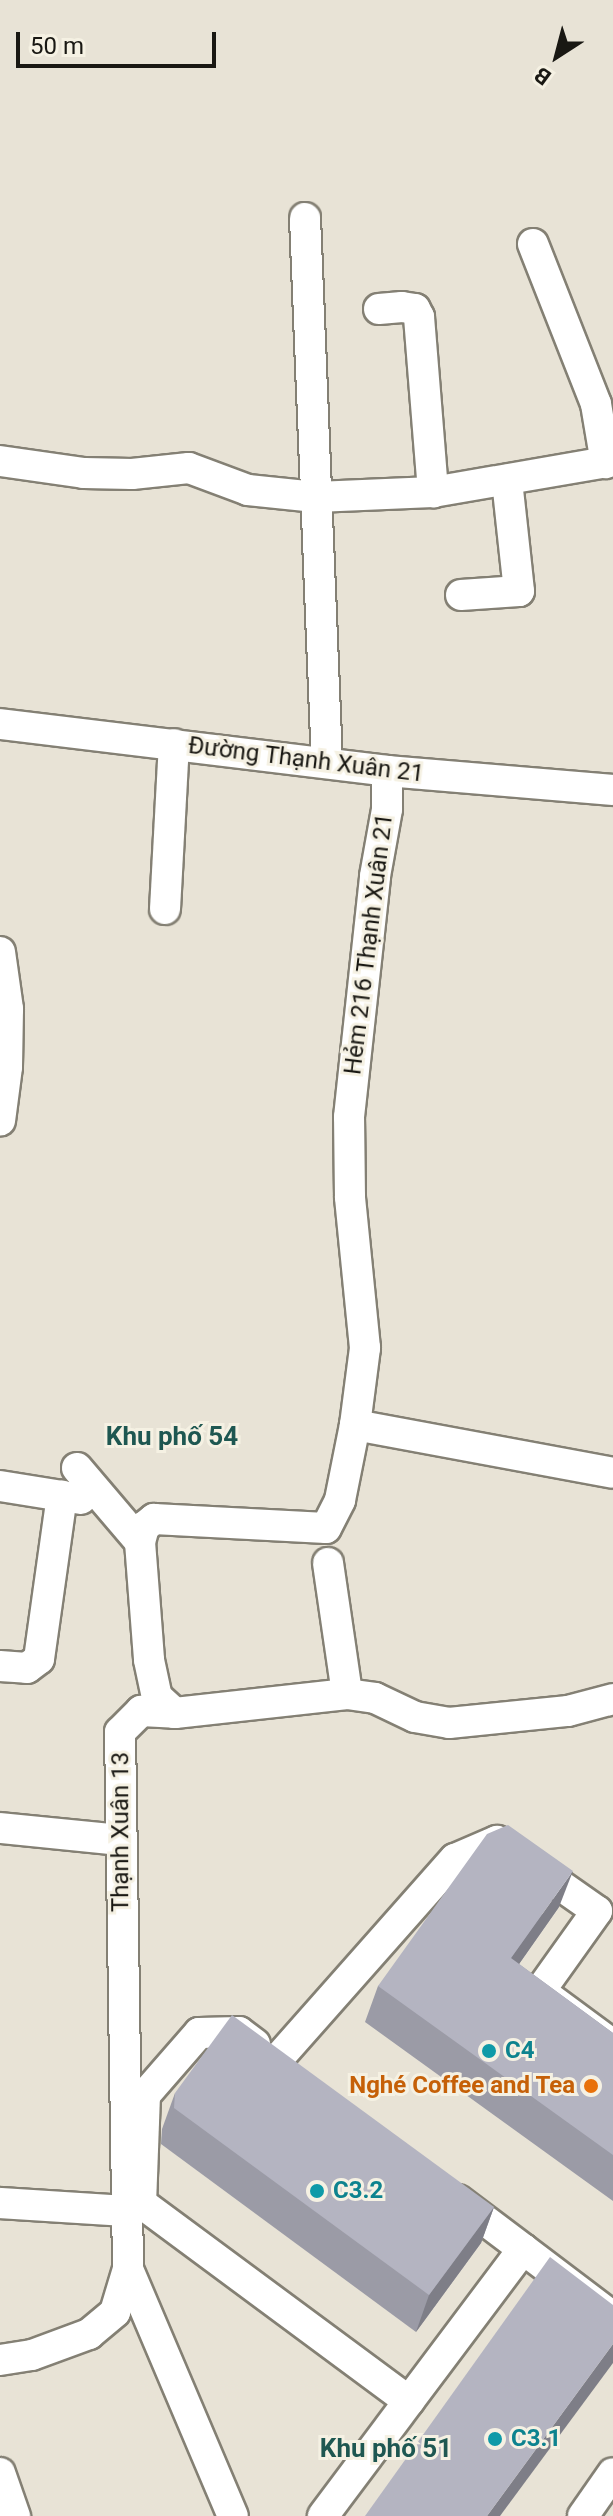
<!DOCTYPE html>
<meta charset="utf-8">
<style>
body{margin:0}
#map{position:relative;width:613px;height:2516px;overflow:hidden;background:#e8e3d6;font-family:Roboto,sans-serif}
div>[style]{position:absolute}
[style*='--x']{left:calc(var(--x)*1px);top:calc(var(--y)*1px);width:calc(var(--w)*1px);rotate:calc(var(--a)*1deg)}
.roads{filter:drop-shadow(2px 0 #848074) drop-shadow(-2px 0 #848074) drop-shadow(0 2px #848074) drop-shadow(0 -2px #848074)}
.street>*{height:30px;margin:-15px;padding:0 15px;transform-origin:15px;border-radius:15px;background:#fff}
.wall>*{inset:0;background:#9b9ba6}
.shaded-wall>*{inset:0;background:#7e7e87}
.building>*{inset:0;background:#b4b4c1}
.dots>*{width:22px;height:22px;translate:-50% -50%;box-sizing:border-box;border:4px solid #f5f1e3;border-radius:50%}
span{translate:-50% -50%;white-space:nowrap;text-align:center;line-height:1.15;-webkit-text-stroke:6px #f5f1e3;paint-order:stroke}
.street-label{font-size:24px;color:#191813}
.culture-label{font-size:24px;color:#0d838f;font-weight:700}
.left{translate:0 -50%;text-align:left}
.food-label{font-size:24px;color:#c56008;font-weight:700}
.right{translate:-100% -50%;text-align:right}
.neighbourhood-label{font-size:26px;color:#1e5751;font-weight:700}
.north{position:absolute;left:517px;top:16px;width:80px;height:80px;-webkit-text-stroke:6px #f5f1e3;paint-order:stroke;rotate:216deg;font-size:22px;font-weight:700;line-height:32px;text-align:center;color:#191813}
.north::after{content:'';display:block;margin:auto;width:28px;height:36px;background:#191813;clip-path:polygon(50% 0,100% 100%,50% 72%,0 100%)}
.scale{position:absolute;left:16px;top:32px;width:200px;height:36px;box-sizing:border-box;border:4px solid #191813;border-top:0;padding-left:10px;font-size:24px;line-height:28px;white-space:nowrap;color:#191813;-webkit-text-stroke:6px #f5f1e3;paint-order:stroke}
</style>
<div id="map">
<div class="roads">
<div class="street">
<div style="--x:305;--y:218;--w:545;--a:87.69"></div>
<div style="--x:533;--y:244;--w:172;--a:68.5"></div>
<div style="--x:596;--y:404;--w:60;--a:80.4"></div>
<div style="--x:379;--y:309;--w:23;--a:-5"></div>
<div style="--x:402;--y:307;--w:13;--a:9"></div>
<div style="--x:415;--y:309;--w:9;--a:63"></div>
<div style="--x:419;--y:317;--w:176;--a:85.4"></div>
<div style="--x:0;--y:461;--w:85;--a:8.1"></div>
<div style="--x:84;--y:473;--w:48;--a:1.2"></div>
<div style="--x:132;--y:474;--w:57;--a:-6"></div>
<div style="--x:189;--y:468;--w:63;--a:20.4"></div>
<div style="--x:248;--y:490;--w:68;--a:5.9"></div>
<div style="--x:316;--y:497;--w:117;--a:-2.4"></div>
<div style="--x:433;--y:492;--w:183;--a:-9.8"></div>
<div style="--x:461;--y:595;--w:58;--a:-3.9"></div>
<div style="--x:519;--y:591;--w:112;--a:-96.2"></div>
<div style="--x:0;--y:724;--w:390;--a:6.9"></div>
<div style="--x:387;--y:771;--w:227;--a:4.8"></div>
<div style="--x:165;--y:909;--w:165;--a:-86.9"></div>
<div style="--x:0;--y:952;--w:58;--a:82"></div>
<div style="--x:8;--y:1009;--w:58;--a:91"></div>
<div style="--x:7;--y:1067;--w:54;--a:97.4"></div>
<div style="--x:355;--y:1425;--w:262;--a:10.5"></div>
<div style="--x:77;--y:1468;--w:97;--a:49.6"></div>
<div style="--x:140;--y:1542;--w:118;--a:85.6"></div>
<div style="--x:149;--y:1660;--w:38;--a:78"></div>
<div style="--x:157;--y:1697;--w:24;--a:42"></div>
<div style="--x:0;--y:1486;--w:82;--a:9.1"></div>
<div style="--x:140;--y:1542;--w:16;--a:-75"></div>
<div style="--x:144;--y:1527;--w:13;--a:-39"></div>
<div style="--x:154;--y:1519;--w:172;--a:3"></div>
<div style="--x:326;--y:1528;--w:31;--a:-63"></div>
<div style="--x:340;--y:1500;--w:76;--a:-78.7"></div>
<div style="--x:355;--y:1425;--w:78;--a:-82.6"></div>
<div style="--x:365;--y:1348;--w:152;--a:-95.7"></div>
<div style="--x:350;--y:1197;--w:80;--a:-90.7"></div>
<div style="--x:349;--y:1117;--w:242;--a:-83.8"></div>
<div style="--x:375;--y:876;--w:68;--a:-79.8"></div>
<div style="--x:387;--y:809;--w:38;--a:-90"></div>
<div style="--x:328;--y:1563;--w:132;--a:81.7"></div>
<div style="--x:0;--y:1666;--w:27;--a:4"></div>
<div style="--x:27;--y:1668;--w:15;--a:-37"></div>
<div style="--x:39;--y:1659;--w:165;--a:-82"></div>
<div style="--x:0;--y:1828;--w:121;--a:5.7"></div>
<div style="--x:255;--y:2044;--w:20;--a:-143"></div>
<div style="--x:239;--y:2032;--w:40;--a:178.6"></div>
<div style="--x:199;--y:2033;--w:82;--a:131.1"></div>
<div style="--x:145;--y:2095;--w:108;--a:92.1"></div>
<div style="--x:141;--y:2203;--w:333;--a:36.5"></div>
<div style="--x:409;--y:2401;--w:144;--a:126.8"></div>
<div style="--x:276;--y:2061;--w:270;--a:-48.5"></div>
<div style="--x:455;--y:1859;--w:46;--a:-23.2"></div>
<div style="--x:497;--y:1841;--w:122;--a:35"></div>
<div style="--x:597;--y:1911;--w:98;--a:125.5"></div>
<div style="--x:540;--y:1991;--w:91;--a:36.5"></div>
<div style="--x:458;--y:2200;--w:81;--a:37"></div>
<div style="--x:0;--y:2203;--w:127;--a:3.6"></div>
<div style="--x:128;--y:2269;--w:268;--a:67"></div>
<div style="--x:0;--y:2360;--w:32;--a:-9"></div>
<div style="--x:32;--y:2355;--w:61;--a:-20.2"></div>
<div style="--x:89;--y:2334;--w:34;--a:-40"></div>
<div style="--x:115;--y:2312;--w:45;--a:-73.2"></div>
<div style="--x:128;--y:2269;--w:537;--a:-90.85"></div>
<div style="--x:120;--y:1732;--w:30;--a:-45"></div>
<div style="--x:141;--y:1711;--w:34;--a:3"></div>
<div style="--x:175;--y:1713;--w:173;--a:-6.3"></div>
<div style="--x:347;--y:1694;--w:28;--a:8"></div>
<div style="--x:375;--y:1698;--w:44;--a:25.4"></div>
<div style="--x:415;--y:1717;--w:35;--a:10"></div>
<div style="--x:449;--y:1723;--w:120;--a:-5.8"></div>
<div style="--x:568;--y:1711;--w:47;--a:-14.9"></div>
<div style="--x:409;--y:2401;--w:190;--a:-53.1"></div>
<div style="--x:523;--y:2249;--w:113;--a:37.1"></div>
<div style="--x:0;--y:2473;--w:46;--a:70.8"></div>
<div style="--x:583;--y:2516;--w:52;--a:-55.1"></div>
</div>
</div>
<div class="wall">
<div style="clip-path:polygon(559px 1907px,519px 1964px,613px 2033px,613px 2201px,365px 2022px,378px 1986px)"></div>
<div style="clip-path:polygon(175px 2093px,494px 2207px,481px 2243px,416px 2332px,161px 2144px,162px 2129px)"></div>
</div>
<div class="shaded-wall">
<div style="clip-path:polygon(573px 1871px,559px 1907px,498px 1994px,511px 1958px)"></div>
<div style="clip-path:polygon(494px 2207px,481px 2243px,416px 2332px,429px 2295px)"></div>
<div style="clip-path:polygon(613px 2344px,613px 2363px,500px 2516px,487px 2516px)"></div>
</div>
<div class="building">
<div style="clip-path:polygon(508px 1825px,573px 1871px,511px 1958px,613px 2033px,613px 2155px,378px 1986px,487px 1834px)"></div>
<div style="clip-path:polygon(232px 2015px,494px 2207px,429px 2295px,174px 2108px,175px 2093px)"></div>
<div style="clip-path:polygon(550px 2257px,613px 2305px,613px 2344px,487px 2516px,365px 2516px)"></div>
</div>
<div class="dots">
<div style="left:489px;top:2051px;background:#0f9aa8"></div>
<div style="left:591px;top:2086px;background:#e8710a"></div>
<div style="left:317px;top:2191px;background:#0f9aa8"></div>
<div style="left:495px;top:2439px;background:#0f9aa8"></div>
</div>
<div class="street-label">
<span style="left:306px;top:760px;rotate:7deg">Đường Thạnh Xuân 21</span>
<span style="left:369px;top:944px;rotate:-83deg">Hẻm 216 Thạnh Xuân 21</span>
<span style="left:121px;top:1832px;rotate:-90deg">Thạnh Xuân 13</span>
</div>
<div class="culture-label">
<span class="left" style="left:505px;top:2051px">C4</span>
<span class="left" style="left:333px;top:2191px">C3.2</span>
<span class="left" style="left:511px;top:2439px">С3.1</span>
</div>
<div class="food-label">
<span class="right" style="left:575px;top:2086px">Nghé Coffee and Tea</span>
</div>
<div class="neighbourhood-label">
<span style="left:172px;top:1437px">Khu phố 54</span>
<span style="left:386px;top:2449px">Khu phố 51</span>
</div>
<div class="north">B</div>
<div class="scale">50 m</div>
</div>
